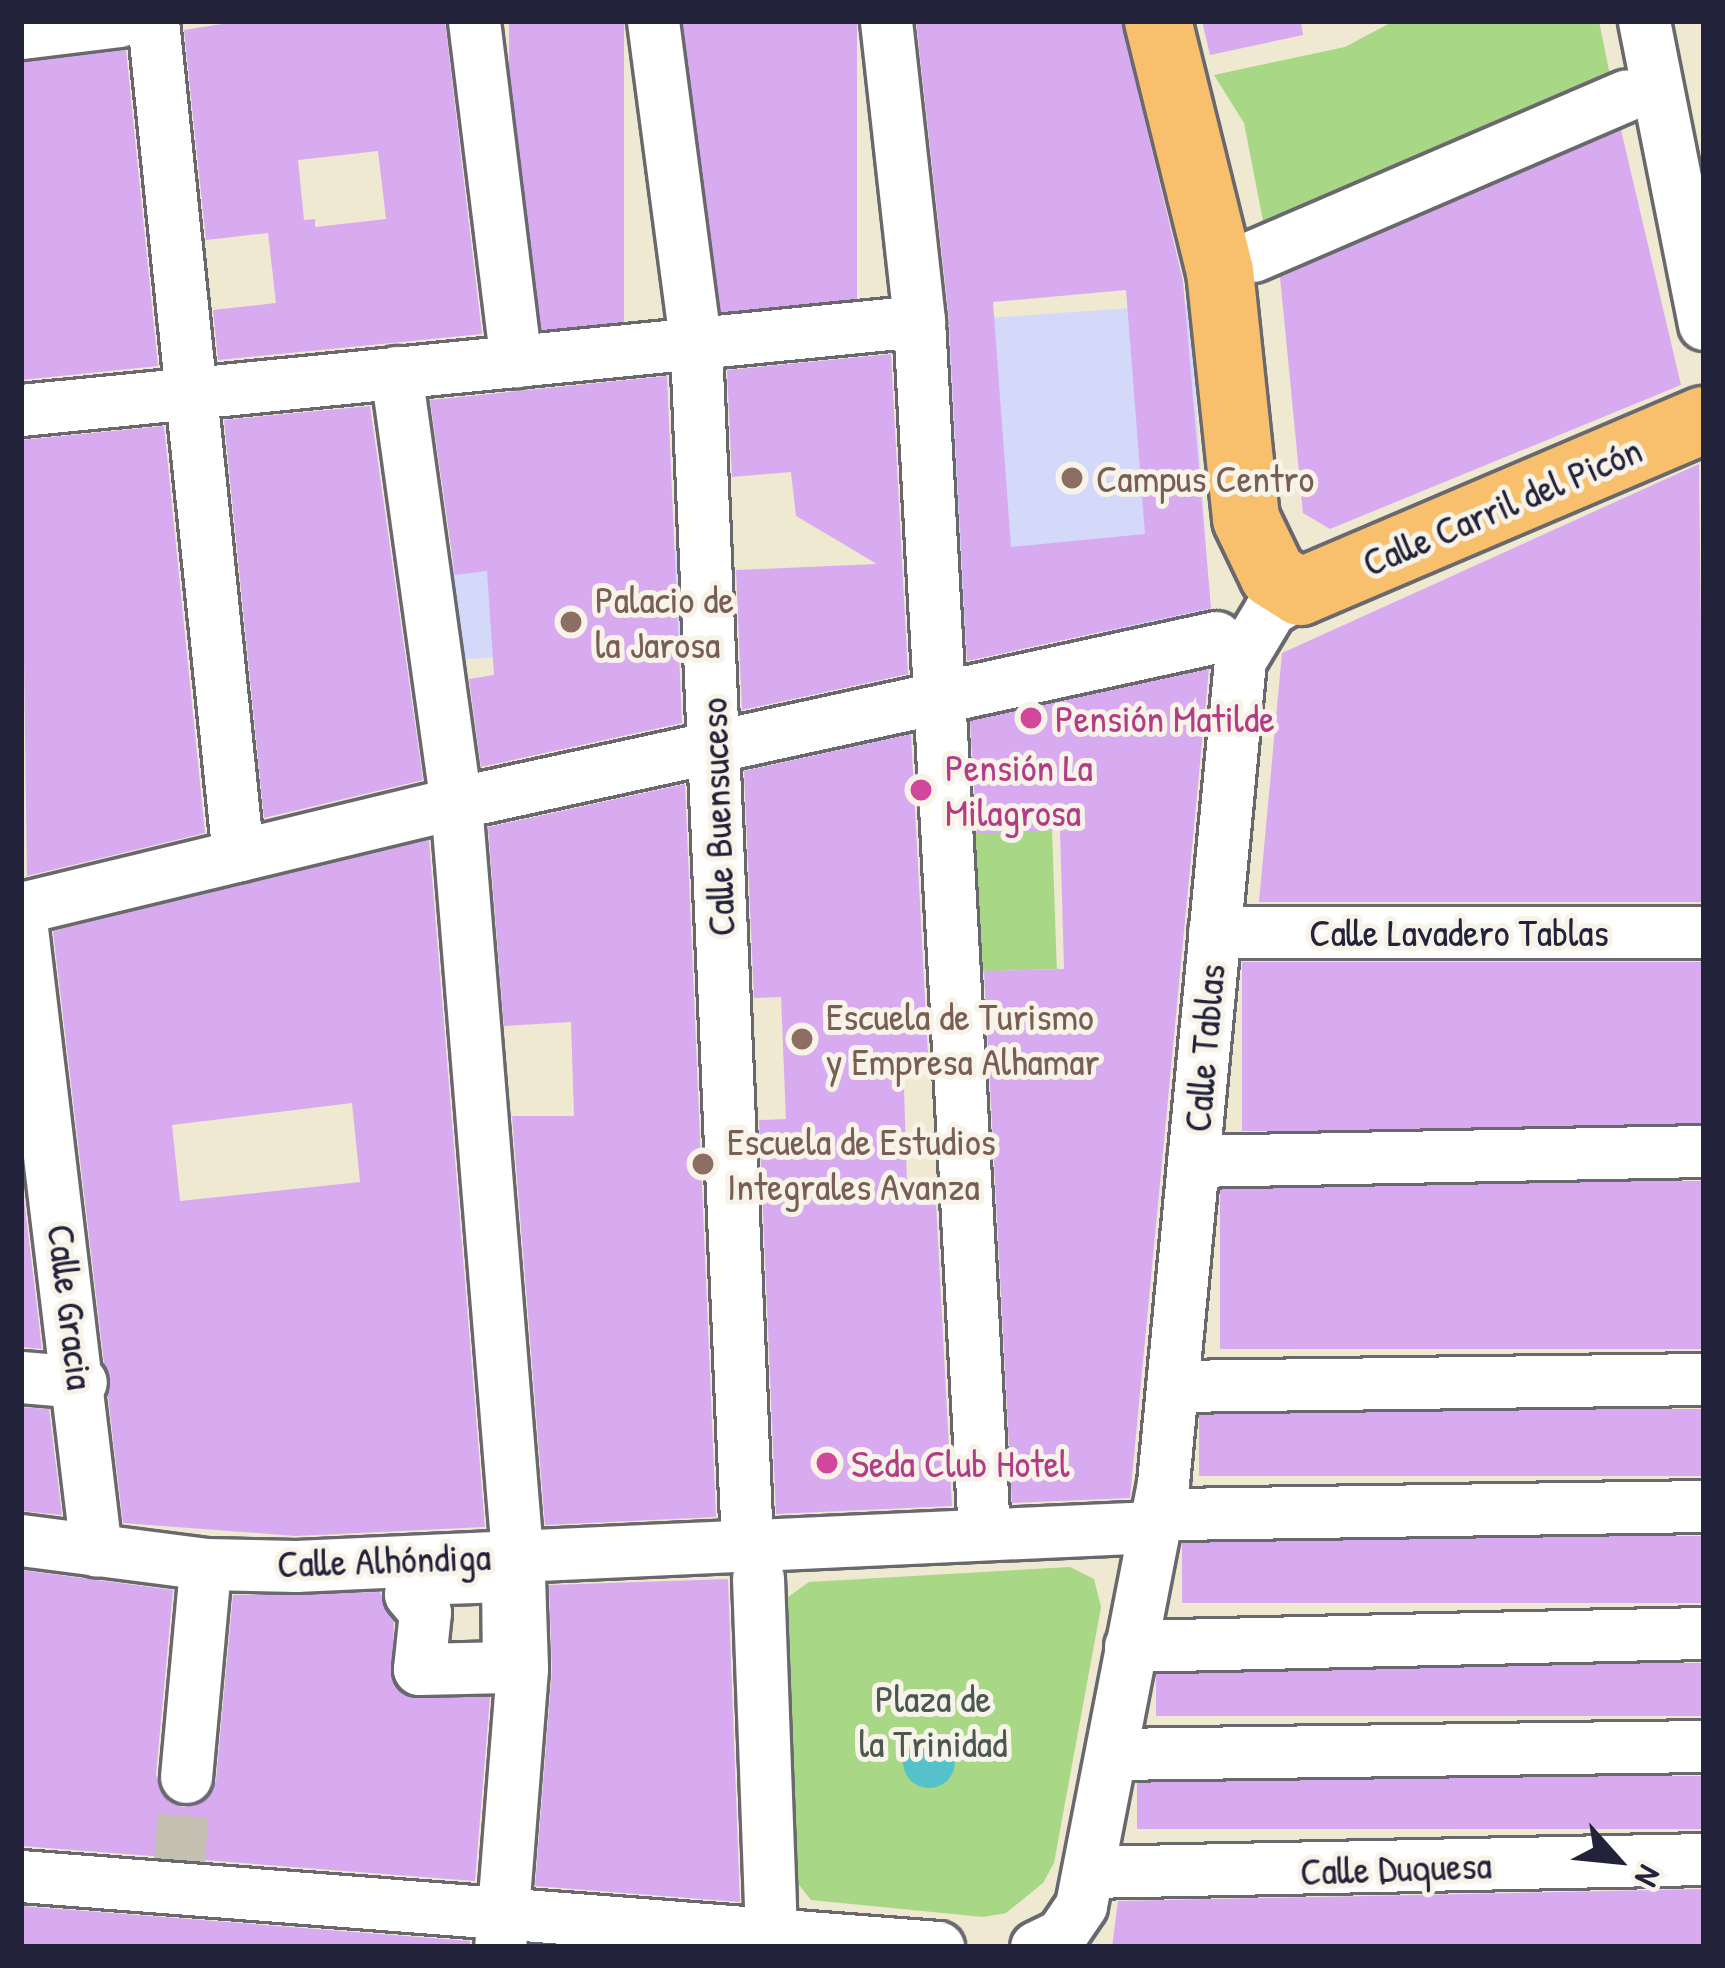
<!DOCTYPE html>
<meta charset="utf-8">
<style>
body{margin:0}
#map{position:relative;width:1725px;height:1968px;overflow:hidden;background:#eee9d0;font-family:"Patrick Hand",sans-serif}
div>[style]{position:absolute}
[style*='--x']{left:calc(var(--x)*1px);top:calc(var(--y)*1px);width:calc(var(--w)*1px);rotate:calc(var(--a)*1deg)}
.built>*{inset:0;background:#d4d8f9;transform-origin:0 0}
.green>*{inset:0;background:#a8d785;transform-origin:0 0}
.water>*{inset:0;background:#54c1cb}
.round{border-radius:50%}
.building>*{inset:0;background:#d8abf1;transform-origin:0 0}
.minor-tunnel>*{height:51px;margin-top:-25.5px;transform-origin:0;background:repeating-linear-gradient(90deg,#c5c1b2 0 51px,transparent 0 77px)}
.roads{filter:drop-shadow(3px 0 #69686f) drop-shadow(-3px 0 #69686f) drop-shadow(0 3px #69686f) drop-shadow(0 -3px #69686f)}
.minor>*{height:51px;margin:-25.5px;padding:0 25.5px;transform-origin:25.5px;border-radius:25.5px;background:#fff}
.major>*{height:66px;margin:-33px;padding:0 33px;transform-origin:33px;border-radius:33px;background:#f8bf6c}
.dots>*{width:33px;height:33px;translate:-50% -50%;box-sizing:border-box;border:6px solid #f7f3e8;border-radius:50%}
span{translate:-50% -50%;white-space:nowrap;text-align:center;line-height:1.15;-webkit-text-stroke:10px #f7f3e8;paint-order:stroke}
.education-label{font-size:39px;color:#785e54}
.left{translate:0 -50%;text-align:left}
.street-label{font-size:39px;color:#22223b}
.hotel-label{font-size:39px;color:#b23c85}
.park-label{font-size:39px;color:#4a5851}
.frame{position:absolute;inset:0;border:24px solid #22223b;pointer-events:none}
.north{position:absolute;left:1557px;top:1800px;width:120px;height:120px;-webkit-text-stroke:9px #f7f3e8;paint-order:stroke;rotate:117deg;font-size:33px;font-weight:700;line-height:48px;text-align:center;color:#22223b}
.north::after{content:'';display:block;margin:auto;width:42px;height:54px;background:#22223b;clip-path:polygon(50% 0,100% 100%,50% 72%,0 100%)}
</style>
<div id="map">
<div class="built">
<div style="left:1189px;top:304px;width:321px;height:257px;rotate:86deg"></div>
<div style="left:693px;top:550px;width:97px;height:255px;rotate:87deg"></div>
</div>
<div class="green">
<div style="clip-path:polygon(1394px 21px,1599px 21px,1612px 85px,1265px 231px,1244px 123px,1214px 75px,1345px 47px)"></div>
<div style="left:1052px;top:830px;width:139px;height:88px;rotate:88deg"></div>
<div style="clip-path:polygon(1070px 1567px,1094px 1579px,1101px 1607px,1054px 1863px,1043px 1883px,1006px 1913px,983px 1917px,811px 1900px,795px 1880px,788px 1597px,809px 1582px)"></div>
</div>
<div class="water">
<div class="round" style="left:903px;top:1736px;width:52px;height:52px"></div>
</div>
<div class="building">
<div style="clip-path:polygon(evenodd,241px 21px,445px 21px,482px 334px,218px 360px,213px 310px,276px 303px,268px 233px,206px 240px,184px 30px,241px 21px,378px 151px,386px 219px,315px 227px,315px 219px,304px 220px,298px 160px,378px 151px)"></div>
<div style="left:509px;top:21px;width:115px;height:309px"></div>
<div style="left:683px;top:21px;width:174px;height:291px"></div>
<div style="clip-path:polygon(evenodd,916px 21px,1121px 21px,1183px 281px,1211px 608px,967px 661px,949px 319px,916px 21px,1126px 290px,1145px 534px,1011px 547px,993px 302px,1126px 290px)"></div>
<div style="clip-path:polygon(1202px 21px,1301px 21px,1303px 35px,1210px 55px)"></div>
<div style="clip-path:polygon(126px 50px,158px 366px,21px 380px,21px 62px)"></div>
<div style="clip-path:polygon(1621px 130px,1681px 385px,1330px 529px,1303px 513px,1280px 277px)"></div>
<div style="clip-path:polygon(891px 354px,908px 674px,742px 710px,736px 570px,877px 564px,796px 516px,791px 472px,732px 477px,727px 370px)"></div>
<div style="clip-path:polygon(667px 376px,682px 723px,481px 767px,469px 679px,494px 675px,487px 571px,455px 575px,430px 400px)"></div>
<div style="clip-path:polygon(370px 406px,423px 780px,264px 818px,224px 420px)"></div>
<div style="clip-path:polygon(164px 426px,205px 833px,27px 876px,21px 440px)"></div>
<div style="clip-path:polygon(1699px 464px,1704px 902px,1259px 902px,1282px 653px)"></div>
<div style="clip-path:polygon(1209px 669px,1130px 1498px,1012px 1503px,984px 971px,1064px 969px,1060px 830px,977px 834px,970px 721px)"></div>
<div style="clip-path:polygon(911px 734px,928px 1055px,903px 1056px,907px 1183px,935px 1182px,952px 1506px,776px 1514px,759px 1120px,786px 1119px,781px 997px,754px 998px,744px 771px)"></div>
<div style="clip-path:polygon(685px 784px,716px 1517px,545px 1525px,512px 1116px,574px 1116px,571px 1022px,504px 1026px,488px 827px)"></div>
<div style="clip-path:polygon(evenodd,429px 840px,485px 1527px,296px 1536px,123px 1523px,53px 931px,429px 840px,352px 1103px,360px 1182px,180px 1201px,172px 1125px,352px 1103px)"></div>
<div style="left:1242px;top:962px;width:462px;height:169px"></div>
<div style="clip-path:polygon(21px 1174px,42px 1349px,21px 1347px)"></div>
<div style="left:1704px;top:1181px;width:168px;height:484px;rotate:90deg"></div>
<div style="clip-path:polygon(21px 1407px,49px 1409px,62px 1515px,21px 1511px)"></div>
<div style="left:1704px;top:1409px;width:67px;height:505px;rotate:90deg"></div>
<div style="left:1704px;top:1536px;width:67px;height:522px;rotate:90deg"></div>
<div style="clip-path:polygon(21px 1570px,173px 1590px,156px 1775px,168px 1801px,184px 1807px,210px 1795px,216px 1780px,233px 1595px,380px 1592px,394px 1621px,392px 1681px,403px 1694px,490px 1697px,475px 1881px,21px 1846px)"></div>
<div style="clip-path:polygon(728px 1579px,740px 1902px,535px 1886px,552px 1671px,549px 1585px)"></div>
<div style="left:1704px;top:1663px;width:53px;height:548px;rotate:90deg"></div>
<div style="left:1704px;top:1776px;width:53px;height:567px;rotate:90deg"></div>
<div style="clip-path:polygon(1704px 1889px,1704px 1947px,1112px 1947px,1118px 1901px)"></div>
<div style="clip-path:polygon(21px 1906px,470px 1941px,470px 1947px,21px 1947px)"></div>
</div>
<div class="minor-tunnel">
<div style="--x:179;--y:1866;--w:89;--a:-85.5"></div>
</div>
<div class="roads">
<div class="minor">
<div style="--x:153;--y:21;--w:839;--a:84.19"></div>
<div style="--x:474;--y:21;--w:343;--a:83"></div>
<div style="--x:653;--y:21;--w:329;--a:82.5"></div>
<div style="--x:696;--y:347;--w:1197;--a:87.56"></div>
<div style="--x:886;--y:21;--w:302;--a:83.7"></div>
<div style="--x:919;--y:321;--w:1215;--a:86.93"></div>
<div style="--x:1644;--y:21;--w:309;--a:78.8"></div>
<div style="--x:21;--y:33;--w:99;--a:-7"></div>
<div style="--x:1253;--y:256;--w:406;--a:-23.3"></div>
<div style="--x:396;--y:372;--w:435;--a:82.1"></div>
<div style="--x:456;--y:803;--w:777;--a:85.35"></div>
<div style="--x:519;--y:1577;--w:92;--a:88.1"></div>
<div style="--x:522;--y:1669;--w:279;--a:94.5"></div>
<div style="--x:21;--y:410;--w:902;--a:-5.66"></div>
<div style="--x:21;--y:908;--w:447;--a:-13.6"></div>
<div style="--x:456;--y:803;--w:778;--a:-12.32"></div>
<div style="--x:21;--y:920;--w:635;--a:83.22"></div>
<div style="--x:1214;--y:932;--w:490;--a:0"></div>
<div style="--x:1193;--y:1161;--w:511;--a:-1.12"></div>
<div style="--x:21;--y:1377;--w:60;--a:4.8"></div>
<div style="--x:1172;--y:1386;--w:532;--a:-0.75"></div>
<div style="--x:1173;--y:1514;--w:531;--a:-0.86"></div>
<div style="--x:21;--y:1540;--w:187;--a:7.4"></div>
<div style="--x:206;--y:1564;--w:90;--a:1.3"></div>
<div style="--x:296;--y:1566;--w:858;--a:-2.61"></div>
<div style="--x:507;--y:1576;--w:91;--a:89.4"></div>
<div style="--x:508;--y:1667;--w:89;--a:178.7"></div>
<div style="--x:419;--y:1669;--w:57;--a:-84"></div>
<div style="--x:425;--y:1612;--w:23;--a:-130"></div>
<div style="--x:410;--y:1594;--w:15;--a:-82"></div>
<div style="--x:412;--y:1579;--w:95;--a:-1.8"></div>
<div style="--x:758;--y:1578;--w:334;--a:87.9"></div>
<div style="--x:1130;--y:1646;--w:574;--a:-1.3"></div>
<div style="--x:1111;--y:1754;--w:593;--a:-0.77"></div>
<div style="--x:186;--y:1777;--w:188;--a:-84.8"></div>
<div style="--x:1089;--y:1872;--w:615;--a:-1.21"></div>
<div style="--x:21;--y:1876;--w:920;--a:4.43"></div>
<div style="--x:1036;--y:1947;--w:28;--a:-26"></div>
<div style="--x:1061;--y:1935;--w:36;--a:-56"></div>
<div style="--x:1081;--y:1905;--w:430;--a:-79"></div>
<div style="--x:1163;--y:1483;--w:827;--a:-84.65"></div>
<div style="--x:1240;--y:660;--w:58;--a:-59"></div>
<div style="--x:1270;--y:610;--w:35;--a:-31"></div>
</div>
<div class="major">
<div style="--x:1158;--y:21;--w:258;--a:76.1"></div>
<div style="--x:1220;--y:271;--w:249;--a:84"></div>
<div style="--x:1246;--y:519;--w:62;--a:64.3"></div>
<div style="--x:1273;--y:575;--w:32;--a:32"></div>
<div style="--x:1300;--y:592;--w:439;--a:-23.1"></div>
</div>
</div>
<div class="dots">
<div style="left:1072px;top:478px;background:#8d6e63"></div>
<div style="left:571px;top:622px;background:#8d6e63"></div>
<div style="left:1031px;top:718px;background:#d1479c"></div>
<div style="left:921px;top:790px;background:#d1479c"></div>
<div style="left:802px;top:1039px;background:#8d6e63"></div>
<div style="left:703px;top:1164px;background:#8d6e63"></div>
<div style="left:827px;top:1463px;background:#d1479c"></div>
</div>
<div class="education-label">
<span class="left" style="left:1096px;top:478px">Campus Centro</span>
<span class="left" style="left:595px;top:622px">Palacio de<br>la Jarosa</span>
<span class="left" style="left:826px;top:1039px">Escuela de Turismo<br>y Empresa Alhamar</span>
<span class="left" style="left:727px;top:1164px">Escuela de Estudios<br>Integrales Avanza</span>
</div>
<div class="street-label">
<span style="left:1502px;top:506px;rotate:-23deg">Calle Carril del Picón</span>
<span style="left:717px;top:817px;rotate:-92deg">Calle Buensuceso</span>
<span style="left:1459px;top:932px">Calle Lavadero Tablas</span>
<span style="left:1204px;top:1048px;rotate:-85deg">Calle Tablas</span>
<span style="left:71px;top:1307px;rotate:83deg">Calle Gracia</span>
<span style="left:384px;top:1560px;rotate:-2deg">Calle Alhóndiga</span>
<span style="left:1396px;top:1868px;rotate:-2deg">Calle Duquesa</span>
</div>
<div class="hotel-label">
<span class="left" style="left:1055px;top:718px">Pensión Matilde</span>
<span class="left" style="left:945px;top:790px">Pensión La<br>Milagrosa</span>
<span class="left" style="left:851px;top:1463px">Seda Club Hotel</span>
</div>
<div class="park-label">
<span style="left:933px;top:1721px">Plaza de<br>la Trinidad</span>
</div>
<div class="frame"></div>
<div class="north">N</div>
</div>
